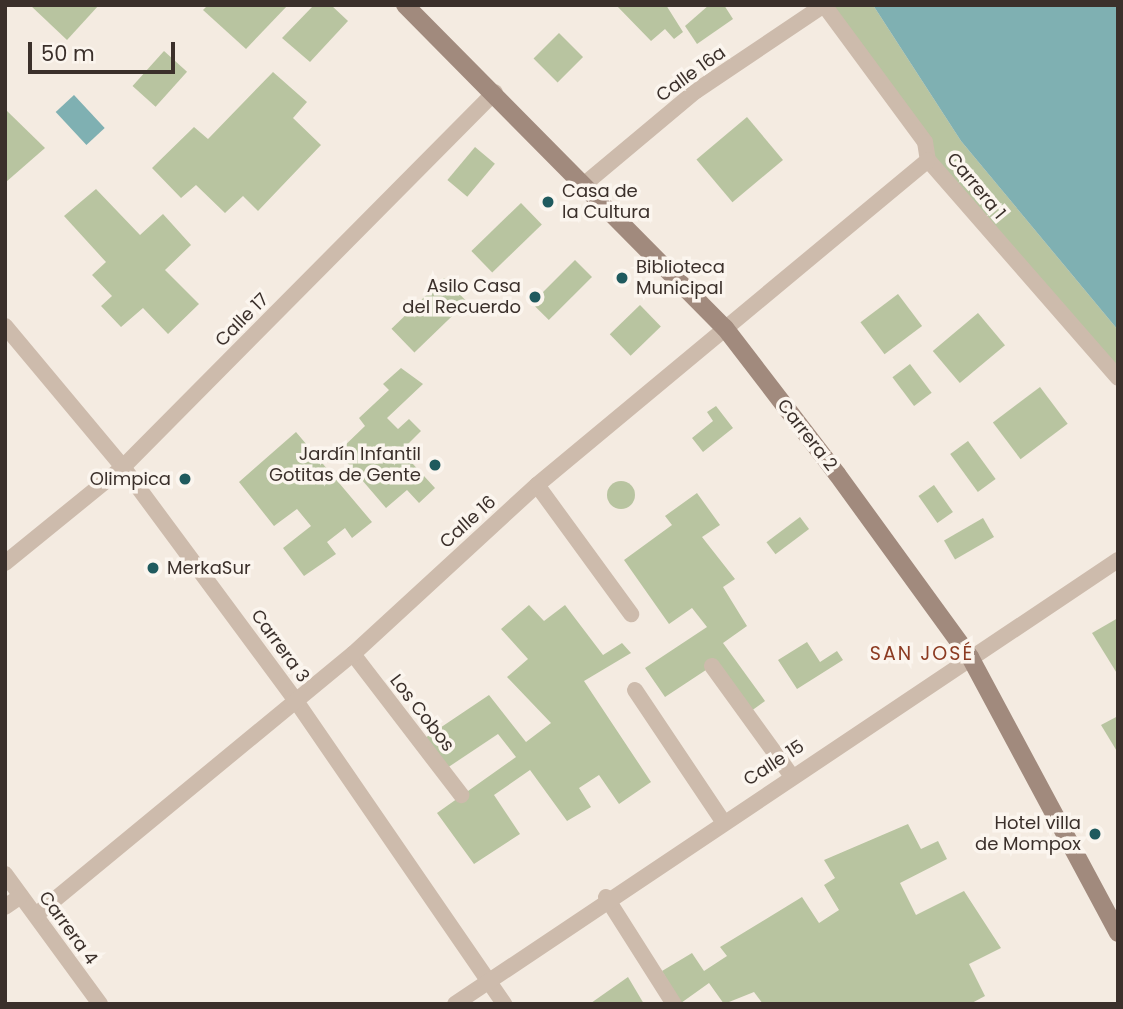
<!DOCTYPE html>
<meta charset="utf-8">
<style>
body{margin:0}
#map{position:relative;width:1123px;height:1009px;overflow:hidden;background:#f4ebe1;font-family:Poppins,sans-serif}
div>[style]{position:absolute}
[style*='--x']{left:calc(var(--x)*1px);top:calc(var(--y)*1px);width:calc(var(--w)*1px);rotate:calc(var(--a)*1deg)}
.green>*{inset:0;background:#b8c4a0;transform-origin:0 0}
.round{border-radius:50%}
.water>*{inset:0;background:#7fb0b2;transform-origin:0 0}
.minor>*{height:16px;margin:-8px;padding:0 8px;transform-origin:8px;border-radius:8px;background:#cdbbac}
.secondary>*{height:18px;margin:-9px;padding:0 9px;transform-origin:9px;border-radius:9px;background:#a18a7d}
.dots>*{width:19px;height:19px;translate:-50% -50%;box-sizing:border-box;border:4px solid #fbf5ee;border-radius:50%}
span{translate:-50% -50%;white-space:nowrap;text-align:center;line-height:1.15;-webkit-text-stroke:7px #fbf5ee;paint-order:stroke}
.street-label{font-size:18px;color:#3b302b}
.poi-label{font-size:18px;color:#3b302b}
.left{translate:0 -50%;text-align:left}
.right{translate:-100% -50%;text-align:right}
.neighbourhood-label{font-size:19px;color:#8c3b22;letter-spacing:2px}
.frame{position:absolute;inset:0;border:7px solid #3b302b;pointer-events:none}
.scale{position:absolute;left:28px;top:42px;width:147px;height:32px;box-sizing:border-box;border:4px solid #3b302b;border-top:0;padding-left:9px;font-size:21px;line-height:24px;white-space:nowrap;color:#3b302b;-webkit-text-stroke:5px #fbf5ee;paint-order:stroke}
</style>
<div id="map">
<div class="green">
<div style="clip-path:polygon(30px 5px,99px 5px,67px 40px)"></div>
<div style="clip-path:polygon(208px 5px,288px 5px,246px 49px,203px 10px)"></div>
<div style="clip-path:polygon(314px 5px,331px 5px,348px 21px,310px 62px,282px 38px)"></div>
<div style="clip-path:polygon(616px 5px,666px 5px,683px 32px,674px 39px,665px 29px,651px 41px)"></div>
<div style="clip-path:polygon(709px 5px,724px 5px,733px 19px,697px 44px,685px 26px)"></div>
<div style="clip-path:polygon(824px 5px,873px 5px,961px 141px,1118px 330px,1118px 378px,928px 160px)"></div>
<div style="left:559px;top:33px;width:34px;height:36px;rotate:45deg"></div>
<div style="left:164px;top:51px;width:31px;height:47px;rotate:42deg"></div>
<div style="clip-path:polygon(273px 72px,307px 102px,293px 118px,321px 145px,258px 211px,243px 196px,225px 213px,196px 185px,181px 198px,152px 168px,194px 127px,208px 139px)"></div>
<div style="clip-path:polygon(5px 109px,45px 148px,6px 182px,5px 181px)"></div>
<div style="left:747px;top:117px;width:56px;height:66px;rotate:50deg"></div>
<div style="left:475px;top:147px;width:26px;height:43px;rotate:40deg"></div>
<div style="clip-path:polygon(96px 189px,140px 235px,163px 214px,191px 245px,165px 270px,199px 304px,168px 334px,143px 308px,121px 327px,101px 306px,112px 296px,92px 275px,106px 262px,64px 216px)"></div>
<div style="left:521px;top:203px;width:30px;height:69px;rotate:46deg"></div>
<div style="left:575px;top:260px;width:24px;height:61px;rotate:45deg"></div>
<div style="left:444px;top:278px;width:33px;height:73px;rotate:46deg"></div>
<div style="left:898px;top:294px;width:40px;height:47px;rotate:53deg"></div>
<div style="left:640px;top:305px;width:30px;height:42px;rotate:46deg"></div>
<div style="left:978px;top:313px;width:42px;height:59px;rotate:50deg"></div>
<div style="left:910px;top:364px;width:36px;height:22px;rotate:53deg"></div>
<div style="clip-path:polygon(401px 368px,423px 384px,387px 418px,398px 429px,409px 419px,421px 431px,401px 451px,435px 488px,419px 503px,407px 490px,386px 508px,338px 452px,365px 426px,359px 418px,389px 390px,383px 384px)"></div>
<div style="left:1040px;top:387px;width:46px;height:59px;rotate:53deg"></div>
<div style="clip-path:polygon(716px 406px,733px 428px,703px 452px,692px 438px,713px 421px,707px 412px)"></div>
<div style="clip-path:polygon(296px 432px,372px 522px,352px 538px,345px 528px,327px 542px,336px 554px,304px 576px,283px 548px,311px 526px,297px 509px,274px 526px,239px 482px)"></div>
<div style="left:968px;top:441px;width:47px;height:22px;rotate:54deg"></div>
<div class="round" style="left:607px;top:481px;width:28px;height:28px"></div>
<div style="left:934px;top:485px;width:33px;height:19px;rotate:55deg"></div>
<div style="clip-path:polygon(697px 493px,720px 525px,702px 537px,735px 579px,723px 587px,747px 626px,723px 643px,765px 701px,747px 714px,712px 666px,665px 697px,645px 668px,707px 627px,692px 608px,669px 624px,624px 560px,672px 525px,665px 516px)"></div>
<div style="left:800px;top:517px;width:15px;height:42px;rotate:53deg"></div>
<div style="left:983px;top:518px;width:22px;height:45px;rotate:60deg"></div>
<div style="clip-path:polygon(529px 605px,544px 621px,565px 605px,603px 655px,622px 643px,631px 653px,584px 681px,651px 782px,619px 804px,599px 775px,579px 788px,591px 807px,567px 821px,530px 770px,494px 795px,520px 834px,474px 864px,437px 813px,516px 757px,498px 734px,447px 768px,425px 738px,489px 695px,526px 742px,551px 723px,507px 677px,528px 659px,501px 629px)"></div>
<div style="clip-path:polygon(1118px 618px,1118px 675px,1092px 633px)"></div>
<div style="clip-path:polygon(807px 642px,820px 662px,837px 651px,843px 660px,797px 689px,778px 660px)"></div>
<div style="clip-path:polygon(1118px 716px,1118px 753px,1101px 725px)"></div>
<div style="clip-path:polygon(908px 824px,921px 849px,938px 841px,947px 859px,900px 883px,916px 915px,964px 891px,1001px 948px,969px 964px,985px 996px,970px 1004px,763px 1004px,754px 992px,724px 1004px,709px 983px,681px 1003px,662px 971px,692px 953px,704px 971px,727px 956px,720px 947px,802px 897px,819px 923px,839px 910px,824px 885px,835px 878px,824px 860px)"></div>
<div style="clip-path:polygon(628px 977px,644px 1004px,591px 1004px,591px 1003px)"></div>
</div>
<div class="water">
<div style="clip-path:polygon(873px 5px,1118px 5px,1118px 330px,961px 141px)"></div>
<div style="left:74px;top:95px;width:45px;height:25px;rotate:47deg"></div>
</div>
<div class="minor">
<div style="--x:587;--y:182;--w:142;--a:-39.9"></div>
<div style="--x:696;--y:91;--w:154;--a:-33.9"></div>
<div style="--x:824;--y:5;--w:170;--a:53.6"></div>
<div style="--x:925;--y:142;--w:18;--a:81"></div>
<div style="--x:928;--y:160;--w:289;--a:48.9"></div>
<div style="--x:5;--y:326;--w:184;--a:50.1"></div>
<div style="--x:123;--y:467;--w:291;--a:53.5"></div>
<div style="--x:296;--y:701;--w:368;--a:55.5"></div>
<div style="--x:537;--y:485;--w:160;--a:53.9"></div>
<div style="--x:5;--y:563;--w:152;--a:-39.1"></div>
<div style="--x:123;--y:467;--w:528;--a:-45.23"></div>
<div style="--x:353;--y:654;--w:178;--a:52.5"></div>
<div style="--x:712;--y:666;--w:135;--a:54.1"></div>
<div style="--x:635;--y:690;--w:156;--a:56.2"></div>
<div style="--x:5;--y:874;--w:161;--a:53.8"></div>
<div style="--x:606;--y:897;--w:127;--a:57.6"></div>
<div style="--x:5;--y:907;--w:19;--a:-35"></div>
<div style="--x:36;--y:915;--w:411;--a:-39.5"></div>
<div style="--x:353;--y:654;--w:250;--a:-42.6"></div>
<div style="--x:537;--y:485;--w:508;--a:-39.73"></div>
<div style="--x:455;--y:1004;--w:798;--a:-33.81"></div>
</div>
<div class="secondary">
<div style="--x:405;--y:5;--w:455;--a:45.3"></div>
<div style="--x:725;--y:328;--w:184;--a:52.5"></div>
<div style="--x:837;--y:474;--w:226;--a:54"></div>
<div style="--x:970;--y:657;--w:313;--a:61.8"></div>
</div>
<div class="dots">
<div style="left:548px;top:202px;background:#1f5a5e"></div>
<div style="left:622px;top:278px;background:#1f5a5e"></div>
<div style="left:535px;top:297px;background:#1f5a5e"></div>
<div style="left:435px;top:465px;background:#1f5a5e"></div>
<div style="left:185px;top:479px;background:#1f5a5e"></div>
<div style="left:153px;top:568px;background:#1f5a5e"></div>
<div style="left:1095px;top:834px;background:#1f5a5e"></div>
</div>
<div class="street-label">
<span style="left:691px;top:74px;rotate:-36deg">Calle 16a</span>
<span style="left:976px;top:186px;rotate:50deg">Carrera 1</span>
<span style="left:242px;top:320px;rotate:-45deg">Calle 17</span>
<span style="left:807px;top:435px;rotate:52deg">Carrera 2</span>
<span style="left:468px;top:522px;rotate:-42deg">Calle 16</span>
<span style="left:280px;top:646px;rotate:54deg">Carrera 3</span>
<span style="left:422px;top:713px;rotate:52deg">Los Cobos</span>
<span style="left:774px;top:763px;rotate:-33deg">Calle 15</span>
<span style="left:68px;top:928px;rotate:54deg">Carrera 4</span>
</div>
<div class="poi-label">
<span class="left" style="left:562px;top:202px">Casa de<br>la Cultura</span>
<span class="left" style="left:636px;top:278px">Biblioteca<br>Municipal</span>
<span class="right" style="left:521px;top:297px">Asilo Casa<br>del Recuerdo</span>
<span class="right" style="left:421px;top:465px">Jardín Infantil<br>Gotitas de Gente</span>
<span class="right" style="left:171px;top:479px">Olimpica</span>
<span class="left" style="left:167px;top:568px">MerkaSur</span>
<span class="right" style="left:1081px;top:834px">Hotel villa<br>de Mompox</span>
</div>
<div class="neighbourhood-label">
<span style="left:922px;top:654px">SAN JOSÉ</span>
</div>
<div class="frame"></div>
<div class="scale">50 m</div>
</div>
